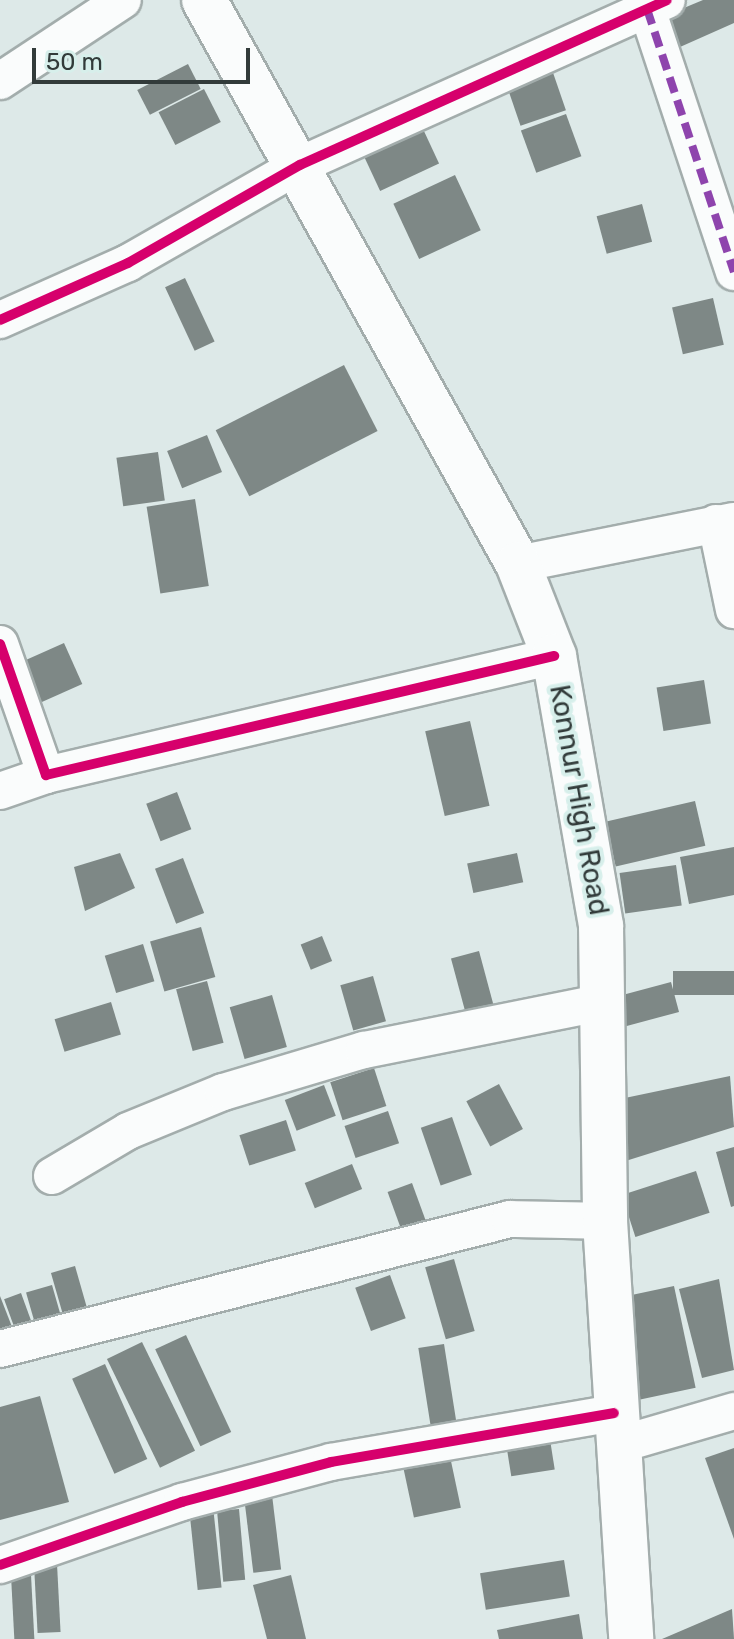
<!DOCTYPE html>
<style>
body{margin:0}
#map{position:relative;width:734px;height:1639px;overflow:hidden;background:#dde9e8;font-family:Rubik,sans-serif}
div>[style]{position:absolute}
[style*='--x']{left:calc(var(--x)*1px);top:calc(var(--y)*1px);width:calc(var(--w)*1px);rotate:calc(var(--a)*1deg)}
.building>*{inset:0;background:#7e8886;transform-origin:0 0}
.roads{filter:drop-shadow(2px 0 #a3adac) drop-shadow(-2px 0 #a3adac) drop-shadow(0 2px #a3adac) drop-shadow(0 -2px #a3adac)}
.minor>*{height:36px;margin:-18px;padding:0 18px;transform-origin:18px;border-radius:18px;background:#fafcfc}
.major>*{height:44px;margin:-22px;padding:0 22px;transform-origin:22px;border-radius:22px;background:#fafcfc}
.quiet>*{height:8px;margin-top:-4px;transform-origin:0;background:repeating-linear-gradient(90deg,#8e44ad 0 16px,transparent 0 24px)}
.cycleway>*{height:10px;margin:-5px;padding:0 5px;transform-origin:5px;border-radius:5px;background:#d6006c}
span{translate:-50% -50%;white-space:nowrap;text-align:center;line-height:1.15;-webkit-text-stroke:8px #d7efeb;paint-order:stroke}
.street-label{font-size:28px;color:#323b3a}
.scale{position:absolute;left:32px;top:48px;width:218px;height:36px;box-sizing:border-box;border:4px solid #323b3a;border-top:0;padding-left:10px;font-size:24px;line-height:28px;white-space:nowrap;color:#323b3a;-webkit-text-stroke:6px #d7efeb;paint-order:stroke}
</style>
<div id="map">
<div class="building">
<div style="clip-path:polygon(703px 0,734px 0,734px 23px,680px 47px,667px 15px)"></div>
<div style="left:549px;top:61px;width:52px;height:48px;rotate:71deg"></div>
<div style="left:188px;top:64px;width:28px;height:57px;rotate:63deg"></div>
<div style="left:204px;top:89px;width:37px;height:51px;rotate:63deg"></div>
<div style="left:566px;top:114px;width:45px;height:48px;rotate:70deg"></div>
<div style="left:423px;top:129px;width:38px;height:65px;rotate:65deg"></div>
<div style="left:455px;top:175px;width:61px;height:68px;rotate:65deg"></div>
<div style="left:642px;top:204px;width:39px;height:47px;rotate:75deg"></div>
<div style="left:185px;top:278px;width:70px;height:22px;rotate:65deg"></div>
<div style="left:713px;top:298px;width:48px;height:42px;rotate:77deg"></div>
<div style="left:344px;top:365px;width:74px;height:144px;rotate:63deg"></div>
<div style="left:207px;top:435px;width:40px;height:43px;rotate:68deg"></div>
<div style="left:158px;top:452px;width:49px;height:42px;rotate:82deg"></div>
<div style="left:195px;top:499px;width:88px;height:49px;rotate:81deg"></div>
<div style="left:64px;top:643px;width:45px;height:51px;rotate:66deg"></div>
<div style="left:704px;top:680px;width:44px;height:48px;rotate:81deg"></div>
<div style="left:470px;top:721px;width:87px;height:46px;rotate:77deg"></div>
<div style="left:177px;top:792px;width:40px;height:33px;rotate:69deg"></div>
<div style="left:695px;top:801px;width:46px;height:92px;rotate:77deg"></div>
<div style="clip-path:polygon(734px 847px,734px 895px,689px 904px,680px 857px)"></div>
<div style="clip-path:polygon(120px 853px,135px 888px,85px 911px,74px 867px)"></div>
<div style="left:517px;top:853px;width:30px;height:51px;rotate:78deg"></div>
<div style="left:183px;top:858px;width:59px;height:30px;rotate:69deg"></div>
<div style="left:676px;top:865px;width:41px;height:57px;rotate:82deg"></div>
<div style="left:201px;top:927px;width:52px;height:53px;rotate:74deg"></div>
<div style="left:322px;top:936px;width:27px;height:23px;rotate:68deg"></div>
<div style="left:143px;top:944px;width:39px;height:40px;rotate:73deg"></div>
<div style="left:479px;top:951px;width:56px;height:29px;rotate:75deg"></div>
<div style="left:734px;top:971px;width:24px;height:61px;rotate:90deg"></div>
<div style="left:373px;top:976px;width:47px;height:34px;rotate:74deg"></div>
<div style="left:207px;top:981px;width:64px;height:32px;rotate:75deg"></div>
<div style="left:671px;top:982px;width:31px;height:57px;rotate:75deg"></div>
<div style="left:272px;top:995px;width:54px;height:44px;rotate:74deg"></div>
<div style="left:111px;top:1002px;width:34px;height:59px;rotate:73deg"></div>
<div style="left:374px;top:1068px;width:40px;height:46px;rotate:72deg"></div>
<div style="clip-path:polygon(730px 1076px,734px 1127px,616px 1164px,620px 1099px)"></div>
<div style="left:499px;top:1084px;width:51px;height:37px;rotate:62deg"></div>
<div style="left:324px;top:1085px;width:33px;height:42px;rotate:69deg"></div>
<div style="left:388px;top:1111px;width:34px;height:46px;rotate:71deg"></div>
<div style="left:452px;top:1117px;width:61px;height:33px;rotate:71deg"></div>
<div style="left:286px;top:1120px;width:32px;height:49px;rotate:72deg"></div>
<div style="clip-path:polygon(734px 1147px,734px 1206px,731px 1207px,716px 1152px)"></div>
<div style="left:352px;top:1164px;width:27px;height:51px;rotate:68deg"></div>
<div style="left:696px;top:1171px;width:44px;height:78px;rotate:72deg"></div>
<div style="left:412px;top:1183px;width:44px;height:26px;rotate:70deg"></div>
<div style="left:454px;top:1259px;width:75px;height:30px;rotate:74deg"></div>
<div style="left:75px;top:1266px;width:61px;height:25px;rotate:74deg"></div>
<div style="left:390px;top:1275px;width:46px;height:37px;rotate:70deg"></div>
<div style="clip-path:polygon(719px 1279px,734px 1370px,702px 1378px,679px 1289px)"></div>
<div style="left:52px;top:1285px;width:47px;height:27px;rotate:74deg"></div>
<div style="left:674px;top:1286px;width:104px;height:59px;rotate:78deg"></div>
<div style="left:21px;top:1293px;width:37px;height:18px;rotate:70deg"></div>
<div style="clip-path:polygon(0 1296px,14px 1332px,0 1337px)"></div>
<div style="left:186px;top:1335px;width:107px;height:34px;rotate:65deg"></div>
<div style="left:142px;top:1342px;width:121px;height:39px;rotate:64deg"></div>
<div style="left:444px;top:1344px;width:86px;height:26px;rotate:81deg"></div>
<div style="left:105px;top:1364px;width:104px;height:36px;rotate:66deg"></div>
<div style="clip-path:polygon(40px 1396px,69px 1502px,0 1520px,0 1407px)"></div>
<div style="left:548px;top:1427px;width:43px;height:44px;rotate:81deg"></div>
<div style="left:448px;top:1447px;width:62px;height:48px;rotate:78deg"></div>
<div style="clip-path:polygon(734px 1448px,734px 1539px,705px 1458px)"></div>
<div style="left:272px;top:1495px;width:75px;height:28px;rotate:83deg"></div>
<div style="left:213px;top:1506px;width:82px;height:24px;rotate:84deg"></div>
<div style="left:239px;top:1509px;width:71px;height:22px;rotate:85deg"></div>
<div style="left:564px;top:1560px;width:37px;height:85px;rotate:81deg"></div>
<div style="left:57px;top:1564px;width:68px;height:23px;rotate:87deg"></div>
<div style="left:31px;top:1575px;width:64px;height:20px;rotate:87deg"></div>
<div style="clip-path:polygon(291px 1575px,306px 1639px,267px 1639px,253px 1585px)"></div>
<div style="clip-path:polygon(732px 1609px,734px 1639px,662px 1639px)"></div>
<div style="clip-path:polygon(579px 1614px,583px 1639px,499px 1639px,497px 1630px)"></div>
</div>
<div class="roads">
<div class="minor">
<div style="--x:647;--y:9;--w:277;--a:71.7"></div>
<div style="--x:0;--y:81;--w:147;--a:-33.4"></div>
<div style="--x:0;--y:320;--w:140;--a:-24"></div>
<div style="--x:128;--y:263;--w:198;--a:-29.7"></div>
<div style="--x:300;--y:165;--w:402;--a:-24.2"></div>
<div style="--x:716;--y:523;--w:89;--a:78.3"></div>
<div style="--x:518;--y:564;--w:220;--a:-11.3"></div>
<div style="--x:0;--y:644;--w:139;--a:70.7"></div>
<div style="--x:46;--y:775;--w:522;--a:-13.18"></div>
<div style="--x:0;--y:791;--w:49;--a:-19.2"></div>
<div style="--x:52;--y:1176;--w:88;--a:-30.6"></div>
<div style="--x:128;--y:1131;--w:103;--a:-22.3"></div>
<div style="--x:223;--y:1092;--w:147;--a:-16.6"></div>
<div style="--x:364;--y:1050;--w:246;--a:-11.3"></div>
<div style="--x:0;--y:1349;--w:526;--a:-14.3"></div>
<div style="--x:510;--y:1219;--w:95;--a:1.2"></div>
<div style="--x:618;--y:1445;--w:121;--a:-16.3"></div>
<div style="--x:0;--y:1565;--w:193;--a:-19.1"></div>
<div style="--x:182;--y:1502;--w:154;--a:-15"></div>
<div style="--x:331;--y:1462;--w:287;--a:-9.8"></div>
</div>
<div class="major">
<div style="--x:204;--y:0;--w:646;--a:60.89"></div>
<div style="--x:518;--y:564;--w:99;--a:68.6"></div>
<div style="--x:554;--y:656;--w:274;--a:80.1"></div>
<div style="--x:601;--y:926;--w:295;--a:89.2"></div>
<div style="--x:605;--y:1221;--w:419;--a:86.4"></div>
</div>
</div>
<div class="quiet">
<div style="--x:647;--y:9;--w:277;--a:71.7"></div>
</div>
<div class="cycleway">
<div style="--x:0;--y:320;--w:140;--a:-24"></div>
<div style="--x:128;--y:263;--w:198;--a:-29.7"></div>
<div style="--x:300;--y:165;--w:402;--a:-24.2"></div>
<div style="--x:0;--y:644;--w:139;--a:70.7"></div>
<div style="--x:46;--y:775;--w:522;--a:-13.18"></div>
<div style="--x:0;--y:1565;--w:193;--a:-19.1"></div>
<div style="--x:182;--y:1502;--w:154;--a:-15"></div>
<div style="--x:331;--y:1462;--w:287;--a:-9.8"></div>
</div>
<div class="street-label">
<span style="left:579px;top:800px;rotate:80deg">Konnur High Road</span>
</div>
<div class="scale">50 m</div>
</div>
